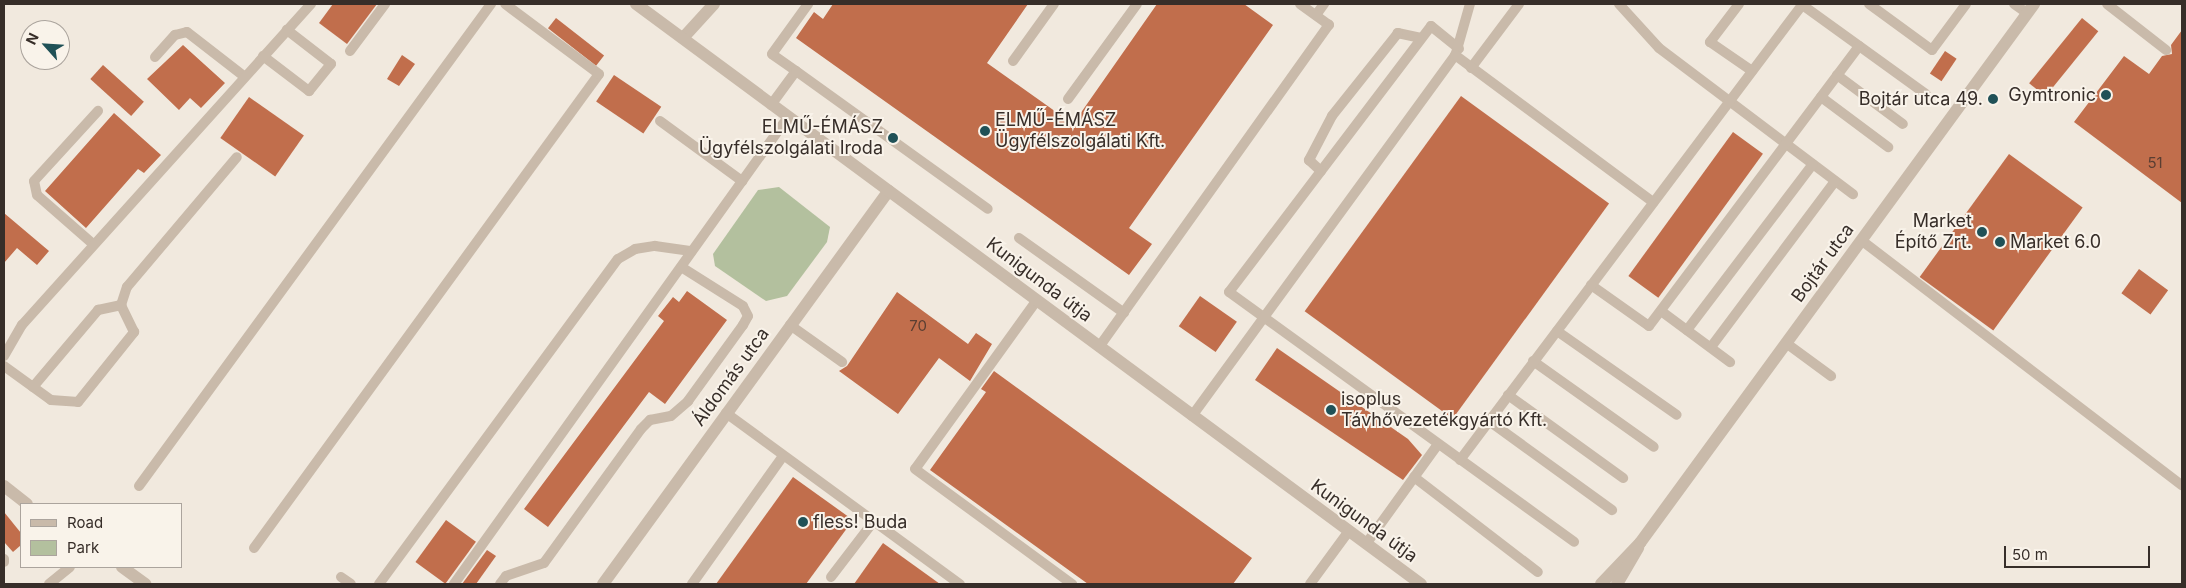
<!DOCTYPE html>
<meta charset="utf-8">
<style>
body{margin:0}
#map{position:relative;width:2186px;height:588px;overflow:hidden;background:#f1e9de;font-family:Inter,sans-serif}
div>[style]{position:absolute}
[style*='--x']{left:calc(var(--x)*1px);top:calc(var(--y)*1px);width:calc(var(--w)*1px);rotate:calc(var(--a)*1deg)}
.green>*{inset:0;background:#b3c09e}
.building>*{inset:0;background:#c16e4c;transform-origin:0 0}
.service>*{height:10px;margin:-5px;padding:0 5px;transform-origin:5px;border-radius:5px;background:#c9baaa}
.minor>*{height:12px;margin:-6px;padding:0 6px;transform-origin:6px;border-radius:6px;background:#c9baaa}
.tertiary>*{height:12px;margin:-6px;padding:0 6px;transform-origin:6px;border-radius:6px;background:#c9baaa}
.dots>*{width:14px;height:14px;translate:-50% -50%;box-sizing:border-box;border:2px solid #f9f3ea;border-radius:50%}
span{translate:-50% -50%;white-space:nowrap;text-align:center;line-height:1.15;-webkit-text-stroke:4px #f9f3ea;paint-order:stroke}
.number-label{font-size:15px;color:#5a3e32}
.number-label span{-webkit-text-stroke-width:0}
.poi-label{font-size:18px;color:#372e29}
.right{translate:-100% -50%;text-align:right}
.left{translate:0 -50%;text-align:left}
.street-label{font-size:18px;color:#372e29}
.frame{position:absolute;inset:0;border:5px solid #372e29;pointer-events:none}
.legend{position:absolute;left:20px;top:503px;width:162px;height:65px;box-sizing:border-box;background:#f9f3ea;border:1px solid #aba49d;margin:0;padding:6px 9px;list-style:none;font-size:15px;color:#372e29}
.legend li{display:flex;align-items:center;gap:10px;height:25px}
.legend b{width:25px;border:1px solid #aba49d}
.north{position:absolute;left:20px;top:20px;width:50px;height:50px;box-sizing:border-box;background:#f9f3ea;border:1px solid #aba49d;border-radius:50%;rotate:296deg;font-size:14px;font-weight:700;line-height:20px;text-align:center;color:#372e29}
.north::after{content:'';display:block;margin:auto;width:18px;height:22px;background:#205157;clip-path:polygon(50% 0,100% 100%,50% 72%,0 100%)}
.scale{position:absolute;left:2004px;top:546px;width:146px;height:22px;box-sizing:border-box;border:2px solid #372e29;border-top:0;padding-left:6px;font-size:15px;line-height:18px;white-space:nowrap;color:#372e29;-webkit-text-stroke:4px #f9f3ea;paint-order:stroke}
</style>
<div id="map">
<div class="green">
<div style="clip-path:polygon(779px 187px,830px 227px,827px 242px,787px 296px,766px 301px,715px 266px,713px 254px,758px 190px)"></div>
</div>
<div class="building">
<div style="clip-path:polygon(333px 4px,377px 4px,347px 44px,319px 23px)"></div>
<div style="clip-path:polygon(833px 4px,1028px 4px,987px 63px,1073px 124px,1157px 4px,1244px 4px,1273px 25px,1129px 228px,1152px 244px,1129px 275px,796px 38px,814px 12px,823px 19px)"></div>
<div style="left:556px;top:18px;width:61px;height:13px;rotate:38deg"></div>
<div style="left:2082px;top:18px;width:21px;height:84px;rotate:39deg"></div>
<div style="clip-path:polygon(2182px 30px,2182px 203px,2074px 122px,2124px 56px,2149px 74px,2162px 56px,2172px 54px,2171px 45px)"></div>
<div style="clip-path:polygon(183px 45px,225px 83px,201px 108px,190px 98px,179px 110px,147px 79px)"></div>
<div style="left:1945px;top:51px;width:14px;height:27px;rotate:34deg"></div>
<div style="clip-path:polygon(402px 55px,415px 64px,399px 86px,387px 79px)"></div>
<div style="left:103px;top:65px;width:55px;height:19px;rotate:42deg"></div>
<div style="left:614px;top:75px;width:57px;height:32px;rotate:34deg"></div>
<div style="left:1461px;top:96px;width:183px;height:266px;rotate:36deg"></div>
<div style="left:249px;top:97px;width:67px;height:50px;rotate:35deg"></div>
<div style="clip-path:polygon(114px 113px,161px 155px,144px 173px,138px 169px,86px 228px,45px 191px)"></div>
<div style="left:1733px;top:132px;width:37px;height:178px;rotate:36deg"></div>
<div style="left:2009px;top:154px;width:91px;height:152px;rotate:36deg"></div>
<div style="clip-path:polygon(4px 213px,49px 251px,37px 265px,17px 248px,4px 263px)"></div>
<div style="left:2139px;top:269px;width:36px;height:30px;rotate:36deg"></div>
<div style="clip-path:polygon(687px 291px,727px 320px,665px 404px,649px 392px,548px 527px,524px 509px,664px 321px,658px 316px,673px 297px,679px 302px)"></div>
<div style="clip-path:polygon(897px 292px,968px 344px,976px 333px,992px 344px,970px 381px,939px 358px,898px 414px,839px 371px,847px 366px)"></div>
<div style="left:1200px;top:296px;width:45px;height:37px;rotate:35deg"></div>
<div style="clip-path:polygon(1277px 348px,1408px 439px,1422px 455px,1403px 480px,1255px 380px)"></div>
<div style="clip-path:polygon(994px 371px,1252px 558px,1233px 584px,1088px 584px,930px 470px,986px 392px,981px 389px)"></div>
<div style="clip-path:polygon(793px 477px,853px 520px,806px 584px,716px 584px)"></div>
<div style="clip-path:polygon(4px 512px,21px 533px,21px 545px,13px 552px,4px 542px)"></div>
<div style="left:446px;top:520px;width:37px;height:52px;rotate:36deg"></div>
<div style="clip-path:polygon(883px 543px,940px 584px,854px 584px)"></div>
<div style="clip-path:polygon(487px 550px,496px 556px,476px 584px,462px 584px)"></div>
</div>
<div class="service">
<div style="--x:1619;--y:4;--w:59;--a:47.7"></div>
<div style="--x:1659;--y:48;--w:243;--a:37"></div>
<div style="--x:1739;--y:4;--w:48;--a:127.3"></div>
<div style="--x:1710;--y:42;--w:51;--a:34.6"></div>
<div style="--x:1801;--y:4;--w:154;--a:35.8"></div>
<div style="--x:1869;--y:4;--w:78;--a:36.1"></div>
<div style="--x:1932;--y:50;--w:57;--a:-53.5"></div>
<div style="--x:2014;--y:4;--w:16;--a:35"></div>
<div style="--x:2107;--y:4;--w:75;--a:37.9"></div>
<div style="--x:1316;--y:15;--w:14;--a:-54"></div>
<div style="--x:1421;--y:38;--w:24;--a:-168"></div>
<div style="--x:1398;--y:33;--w:106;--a:128.5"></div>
<div style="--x:1332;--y:116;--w:50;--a:117.6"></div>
<div style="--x:1309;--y:160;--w:16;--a:43"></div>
<div style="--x:1321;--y:171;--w:182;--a:-52.8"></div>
<div style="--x:1431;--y:26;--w:36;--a:39"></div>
<div style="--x:350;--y:51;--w:59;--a:-53.3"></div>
<div style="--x:1456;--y:53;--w:51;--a:-74.1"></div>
<div style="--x:263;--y:56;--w:58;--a:37.3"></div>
<div style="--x:309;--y:91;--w:35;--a:-51"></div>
<div style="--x:331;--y:64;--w:56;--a:-142.3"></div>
<div style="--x:155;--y:57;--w:30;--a:-48"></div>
<div style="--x:175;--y:35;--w:12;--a:-14"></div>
<div style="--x:187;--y:32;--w:73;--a:37.8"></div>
<div style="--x:1013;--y:61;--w:70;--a:-54.3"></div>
<div style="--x:1471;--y:68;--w:80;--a:-53.1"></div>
<div style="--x:796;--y:71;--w:29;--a:-145"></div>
<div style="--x:772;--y:54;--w:62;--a:-54.2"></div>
<div style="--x:1837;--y:75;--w:82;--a:36.6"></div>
<div style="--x:1821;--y:97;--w:84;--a:36.7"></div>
<div style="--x:1068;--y:99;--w:117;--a:-54"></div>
<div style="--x:771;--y:105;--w:42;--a:-53.7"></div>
<div style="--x:796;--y:71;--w:236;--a:35.7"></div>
<div style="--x:660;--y:121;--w:102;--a:36.2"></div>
<div style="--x:1321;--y:171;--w:152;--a:127.2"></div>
<div style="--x:1229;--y:292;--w:426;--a:35.9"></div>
<div style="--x:1019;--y:238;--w:129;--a:35.5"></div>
<div style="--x:1861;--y:240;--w:404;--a:37.4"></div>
<div style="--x:93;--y:244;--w:74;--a:-138.8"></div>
<div style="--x:37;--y:195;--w:14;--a:-102"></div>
<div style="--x:34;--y:181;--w:95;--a:-47.6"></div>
<div style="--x:1591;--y:285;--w:71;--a:35.3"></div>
<div style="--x:1649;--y:326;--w:350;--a:-53.1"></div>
<div style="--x:1037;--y:300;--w:208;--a:125.8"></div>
<div style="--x:915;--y:469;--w:195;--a:36.2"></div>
<div style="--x:1661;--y:311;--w:86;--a:36.5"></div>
<div style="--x:790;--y:325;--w:64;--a:35.4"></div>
<div style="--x:1687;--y:330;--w:208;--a:-52.8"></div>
<div style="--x:1557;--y:331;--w:146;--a:35"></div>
<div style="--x:1786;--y:343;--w:56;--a:36.3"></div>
<div style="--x:1099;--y:347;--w:396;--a:-54.5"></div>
<div style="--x:1329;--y:25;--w:36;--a:-144"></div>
<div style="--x:1711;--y:347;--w:207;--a:-53.2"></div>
<div style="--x:4;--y:356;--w:36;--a:-60"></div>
<div style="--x:22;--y:325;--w:432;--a:-48"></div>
<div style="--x:1533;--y:361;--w:148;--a:35.4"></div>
<div style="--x:4;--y:366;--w:58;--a:35.9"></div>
<div style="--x:51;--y:400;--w:27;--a:4"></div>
<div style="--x:78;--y:402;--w:90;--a:-51.3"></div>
<div style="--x:134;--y:332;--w:30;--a:-116"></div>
<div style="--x:121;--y:305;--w:19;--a:-72"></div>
<div style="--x:127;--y:287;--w:170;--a:-49.8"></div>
<div style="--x:33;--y:387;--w:101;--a:-49.8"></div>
<div style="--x:98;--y:310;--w:24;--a:-12"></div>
<div style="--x:1508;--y:395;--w:142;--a:35.8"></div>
<div style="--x:726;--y:413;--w:290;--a:36.2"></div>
<div style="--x:1192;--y:416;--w:447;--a:-53.9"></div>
<div style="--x:1455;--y:55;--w:247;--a:36.6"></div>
<div style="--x:1489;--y:421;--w:152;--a:35.9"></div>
<div style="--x:1460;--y:460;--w:569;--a:-53.07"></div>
<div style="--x:1414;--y:477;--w:156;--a:37.5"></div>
<div style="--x:139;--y:486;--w:597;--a:-53.86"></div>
<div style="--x:1366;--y:544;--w:123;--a:-54.2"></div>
<div style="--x:254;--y:548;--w:586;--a:-53.95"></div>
<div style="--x:599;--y:74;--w:117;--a:-143.3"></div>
<div style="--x:4;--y:559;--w:3;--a:90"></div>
<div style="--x:341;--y:577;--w:12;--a:35"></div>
<div style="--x:831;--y:577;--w:69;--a:-52.6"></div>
<div style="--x:49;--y:584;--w:27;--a:-39"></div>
<div style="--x:379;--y:584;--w:403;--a:-53.7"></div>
<div style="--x:618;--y:259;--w:20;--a:-30"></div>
<div style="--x:635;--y:249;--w:20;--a:-9"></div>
<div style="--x:655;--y:246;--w:37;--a:8"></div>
<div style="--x:454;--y:584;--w:574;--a:-54.43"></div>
<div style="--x:500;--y:584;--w:10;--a:-53"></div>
<div style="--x:506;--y:576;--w:40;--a:-18.9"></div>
<div style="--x:544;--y:563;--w:165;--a:-54.1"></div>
<div style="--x:641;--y:429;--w:13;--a:-45"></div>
<div style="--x:650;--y:420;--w:21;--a:-11"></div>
<div style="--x:671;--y:416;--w:23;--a:-41"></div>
<div style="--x:688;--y:401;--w:94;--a:-54.1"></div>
<div style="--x:743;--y:325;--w:10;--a:-61"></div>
<div style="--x:748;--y:316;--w:11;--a:-117"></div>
<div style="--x:743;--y:306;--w:73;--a:-147.8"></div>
<div style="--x:692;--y:584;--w:157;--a:-54.6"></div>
<div style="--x:1310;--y:584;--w:66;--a:-53.7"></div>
</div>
<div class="minor">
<div style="--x:683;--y:38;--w:46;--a:-47.6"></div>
<div style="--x:4;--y:486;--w:29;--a:38"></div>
<div style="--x:122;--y:567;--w:29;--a:36"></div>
<div style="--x:603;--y:584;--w:486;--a:-54"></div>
</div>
<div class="tertiary">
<div style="--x:636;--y:4;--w:976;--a:36.46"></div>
<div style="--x:1601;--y:584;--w:57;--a:-46.4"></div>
<div style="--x:1640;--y:543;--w:668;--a:-53.83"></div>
<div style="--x:1617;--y:584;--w:42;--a:-59.7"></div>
</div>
<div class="dots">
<div style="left:2106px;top:95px;background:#205157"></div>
<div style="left:1993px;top:99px;background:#205157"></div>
<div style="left:985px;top:131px;background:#205157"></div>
<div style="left:893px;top:138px;background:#205157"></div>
<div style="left:1982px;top:232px;background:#205157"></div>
<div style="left:2000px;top:242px;background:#205157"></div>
<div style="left:1331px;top:410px;background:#205157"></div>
<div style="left:803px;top:522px;background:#205157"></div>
</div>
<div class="number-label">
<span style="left:2155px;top:163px">51</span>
<span style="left:918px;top:326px">70</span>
</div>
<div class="poi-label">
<span class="right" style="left:2096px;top:95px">Gymtronic</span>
<span class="right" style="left:1983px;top:99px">Bojtár utca 49.</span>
<span class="left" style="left:995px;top:131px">ELMŰ-ÉMÁSZ<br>Ügyfélszolgálati Kft.</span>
<span class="right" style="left:883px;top:138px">ELMŰ-ÉMÁSZ<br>Ügyfélszolgálati Iroda</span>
<span class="right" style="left:1972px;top:232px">Market<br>Építő Zrt.</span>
<span class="left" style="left:2010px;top:242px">Market 6.0</span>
<span class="left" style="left:1341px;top:410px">isoplus<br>Távhővezetékgyártó Kft.</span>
<span class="left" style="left:813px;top:522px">fless! Buda</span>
</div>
<div class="street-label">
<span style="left:1823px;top:263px;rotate:-54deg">Bojtár utca</span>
<span style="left:1039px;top:280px;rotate:37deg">Kunigunda útja</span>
<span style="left:731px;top:377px;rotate:-54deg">Áldomás utca</span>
<span style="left:1364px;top:521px;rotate:36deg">Kunigunda útja</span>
</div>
<div class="frame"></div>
<ul class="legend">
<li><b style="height:6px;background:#c9baaa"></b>Road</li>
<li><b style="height:14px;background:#b3c09e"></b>Park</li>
</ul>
<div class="north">N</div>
<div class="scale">50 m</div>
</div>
